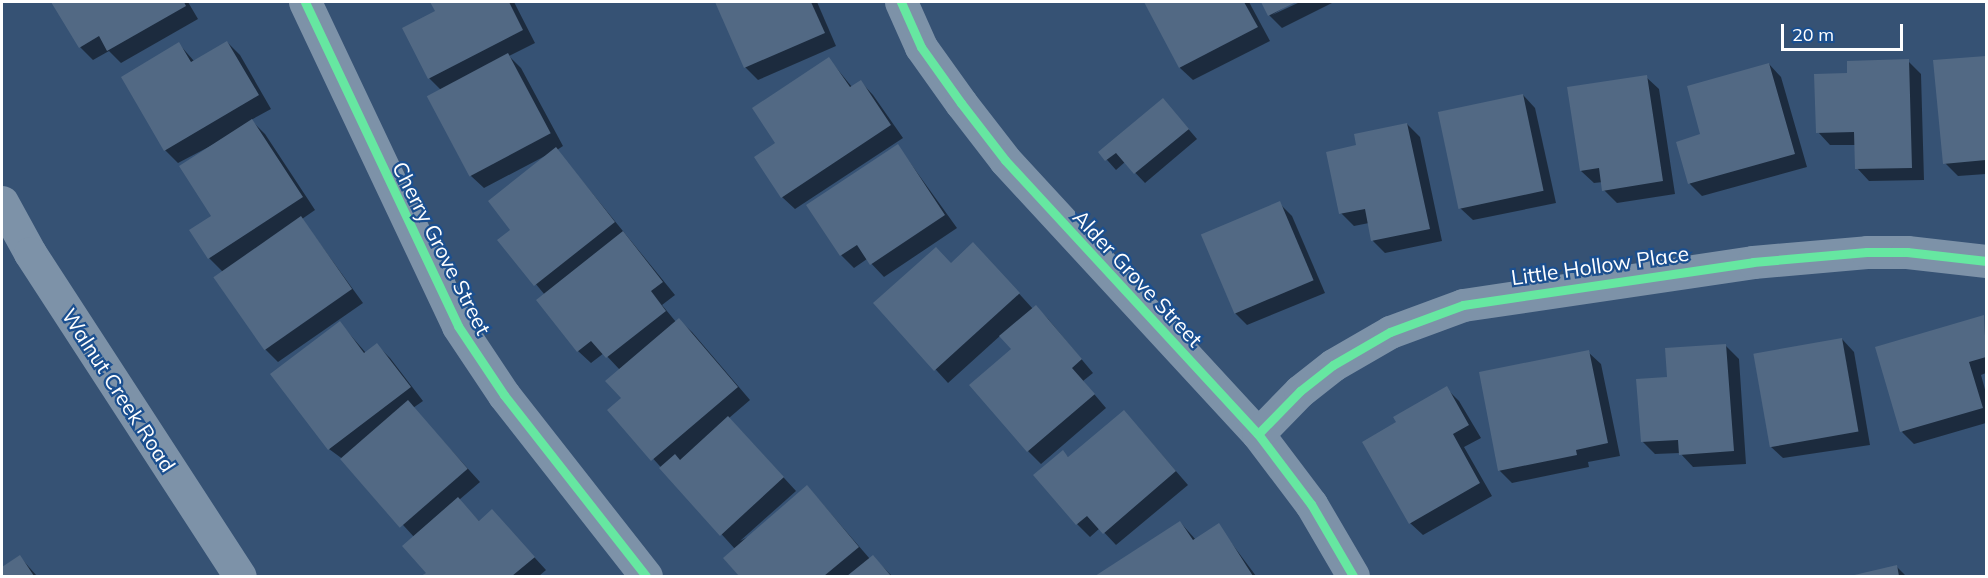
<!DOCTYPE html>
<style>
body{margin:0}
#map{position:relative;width:1988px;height:578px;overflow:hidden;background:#365274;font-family:Mulish,sans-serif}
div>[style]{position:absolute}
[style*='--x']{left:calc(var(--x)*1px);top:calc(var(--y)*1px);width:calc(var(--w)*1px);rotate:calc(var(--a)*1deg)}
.shadow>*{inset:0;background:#0007}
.building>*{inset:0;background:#526984;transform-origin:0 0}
.minor>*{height:33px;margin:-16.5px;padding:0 16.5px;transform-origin:16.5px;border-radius:16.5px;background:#7d92a8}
.cycleway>*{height:9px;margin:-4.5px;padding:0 4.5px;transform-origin:4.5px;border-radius:4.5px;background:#66e7a1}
span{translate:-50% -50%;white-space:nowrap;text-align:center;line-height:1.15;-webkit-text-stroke:4.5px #1b4f8f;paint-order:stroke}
.street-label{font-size:21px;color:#fff}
.frame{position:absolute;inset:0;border:3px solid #fff;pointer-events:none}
.scale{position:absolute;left:1781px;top:24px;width:122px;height:27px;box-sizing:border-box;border:3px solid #fff;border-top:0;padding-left:8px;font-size:18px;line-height:21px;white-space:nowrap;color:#fff;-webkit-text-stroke:4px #1b4f8f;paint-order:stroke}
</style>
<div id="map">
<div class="shadow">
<div style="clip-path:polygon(53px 2px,188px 2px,198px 19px,121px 63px,109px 51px,93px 60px,80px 47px)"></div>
<div style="clip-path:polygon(432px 2px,514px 2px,535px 43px,509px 56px,521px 68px,563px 146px,557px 150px,675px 295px,662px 305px,676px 322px,679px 320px,692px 332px,750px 400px,729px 418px,796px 491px,740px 541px,819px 500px,870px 559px,873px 557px,892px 576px,741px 576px,725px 558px,735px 549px,609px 410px,623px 398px,620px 370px,604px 353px,591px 363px,578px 351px,545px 295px,499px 240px,512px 230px,545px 156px,484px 188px,471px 176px,442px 91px,429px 78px,437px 12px)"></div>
<div style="clip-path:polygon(716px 2px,817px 2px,836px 46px,758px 80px,745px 67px)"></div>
<div style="clip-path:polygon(1146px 2px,1249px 2px,1270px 41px,1193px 80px,1180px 68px)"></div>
<div style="clip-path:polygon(1263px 2px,1293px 2px,1272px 15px,1300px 2px,1334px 2px,1282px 28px,1269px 15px)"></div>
<div style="clip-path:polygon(227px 42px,240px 55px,271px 109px,251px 120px,265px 134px,315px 210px,302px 219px,363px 303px,278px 362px,265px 349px,223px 272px,209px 258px,222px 140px,178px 163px,165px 150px,179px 44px,194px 61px)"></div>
<div style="clip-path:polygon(1986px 57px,1986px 174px,1958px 176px,1945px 163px,1935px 62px)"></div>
<div style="clip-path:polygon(829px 59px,852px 87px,861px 82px,873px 95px,903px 138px,795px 209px,782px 197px,777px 144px)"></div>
<div style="clip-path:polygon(1908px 61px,1921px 74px,1924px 180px,1869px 181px,1857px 168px,1856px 145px,1830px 145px,1818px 132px,1849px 75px)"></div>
<div style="clip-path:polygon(1769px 64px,1781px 77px,1807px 167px,1702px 196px,1690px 184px,1678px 143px,1702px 135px)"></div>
<div style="clip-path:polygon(1646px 77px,1659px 89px,1675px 194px,1617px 203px,1604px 190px,1603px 182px,1594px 183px,1581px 171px)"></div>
<div style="clip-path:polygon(1523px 95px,1535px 108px,1556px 203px,1473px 220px,1460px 208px)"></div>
<div style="clip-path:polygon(1172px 110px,1197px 139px,1145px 183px,1125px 162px,1116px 170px,1100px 152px)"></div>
<div style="clip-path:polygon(1407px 124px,1420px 137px,1442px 241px,1385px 253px,1373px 241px,1369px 223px,1354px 226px,1341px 213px,1358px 146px)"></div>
<div style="clip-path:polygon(898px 146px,957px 228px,884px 277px,867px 259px,854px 268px,841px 255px)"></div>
<div style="clip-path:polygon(1279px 203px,1292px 216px,1325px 293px,1247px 325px,1234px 312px)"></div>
<div style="clip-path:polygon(986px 257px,1033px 309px,1036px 307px,1048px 319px,1093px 373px,1083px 381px,1106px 408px,1041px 464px,1028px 451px,1013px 349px,1001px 335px,948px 383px,875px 303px,951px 265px)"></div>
<div style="clip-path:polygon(1984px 317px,1986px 373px,1981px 375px,1986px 393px,1986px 423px,1914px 444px,1902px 432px)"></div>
<div style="clip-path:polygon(340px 323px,366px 353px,377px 345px,390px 358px,423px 401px,413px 408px,480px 482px,459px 500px,480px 522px,492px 511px,546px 570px,539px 576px,423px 576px,428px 573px,414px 537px,344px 460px,329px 449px)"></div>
<div style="clip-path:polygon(1842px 339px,1854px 352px,1870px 445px,1783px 458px,1770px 446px)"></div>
<div style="clip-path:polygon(1726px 346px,1739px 359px,1746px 464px,1693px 467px,1680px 453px,1655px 454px,1642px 441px,1669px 379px)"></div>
<div style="clip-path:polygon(1588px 352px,1601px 364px,1620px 456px,1588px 462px,1589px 467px,1512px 483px,1499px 470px)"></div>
<div style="clip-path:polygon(1446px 388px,1459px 401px,1481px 438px,1464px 447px,1492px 496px,1423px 535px,1410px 523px,1398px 423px)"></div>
<div style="clip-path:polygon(1136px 425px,1188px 485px,1116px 545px,1100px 528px,1090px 537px,1077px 524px,1063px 452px,1069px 458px)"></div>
<div style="clip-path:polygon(1180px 522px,1196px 540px,1218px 525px,1256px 576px,1098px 576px)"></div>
<div style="clip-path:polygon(20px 557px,37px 576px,2px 576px,2px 569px)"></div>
<div style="clip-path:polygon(1897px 567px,1906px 576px,1852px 576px)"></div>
</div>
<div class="building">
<div style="clip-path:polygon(51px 2px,184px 2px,186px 6px,107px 51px,99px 36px,79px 48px)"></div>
<div style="clip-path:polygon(430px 2px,509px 2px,523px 30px,428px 79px,402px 28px,435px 11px)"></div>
<div style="clip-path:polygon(715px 2px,811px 2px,825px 33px,744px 68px)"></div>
<div style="clip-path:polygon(1144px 2px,1244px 2px,1258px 27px,1179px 68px)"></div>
<div style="clip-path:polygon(1261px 2px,1296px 2px,1268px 16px)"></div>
<div style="clip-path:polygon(227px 41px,259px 95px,164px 151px,121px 77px,179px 42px,191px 62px)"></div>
<div style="left:508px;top:53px;width:91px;height:92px;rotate:62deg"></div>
<div style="clip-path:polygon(1986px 56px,1986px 160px,1943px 164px,1933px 60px)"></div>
<div style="clip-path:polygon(829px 57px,850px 87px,861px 80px,891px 125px,781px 198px,754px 157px,775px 143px,752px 108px)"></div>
<div style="clip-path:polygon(1909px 59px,1912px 168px,1855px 169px,1854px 132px,1816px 133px,1814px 74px,1847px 73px,1847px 61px)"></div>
<div style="clip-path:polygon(1769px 63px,1795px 154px,1688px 184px,1676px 142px,1700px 134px,1687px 86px)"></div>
<div style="clip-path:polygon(1647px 75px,1663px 181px,1602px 191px,1599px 168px,1580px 171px,1567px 87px)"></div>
<div style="left:1523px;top:94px;width:99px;height:87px;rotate:78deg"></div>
<div style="clip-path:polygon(1163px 98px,1189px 129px,1134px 174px,1116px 153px,1105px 161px,1098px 152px)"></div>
<div style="clip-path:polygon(252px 119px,303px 197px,208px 259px,189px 230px,211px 216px,179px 166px)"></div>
<div style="clip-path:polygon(1407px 123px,1430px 229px,1371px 241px,1365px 209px,1339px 214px,1326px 152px,1356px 145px,1354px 134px)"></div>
<div style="clip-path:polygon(898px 144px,945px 215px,870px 265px,857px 245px,840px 256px,806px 205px)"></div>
<div style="clip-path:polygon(556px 147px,615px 222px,534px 286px,497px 240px,510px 230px,488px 201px)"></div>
<div style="left:1280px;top:201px;width:86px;height:86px;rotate:67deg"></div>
<div style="left:301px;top:216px;width:89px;height:107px;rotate:55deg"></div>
<div style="clip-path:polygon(623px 231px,663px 282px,651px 291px,666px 311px,606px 358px,591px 341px,577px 352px,536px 300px)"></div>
<div style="clip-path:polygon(973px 242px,1020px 293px,934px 371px,873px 303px,936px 247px,951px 263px)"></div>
<div style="clip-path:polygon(1036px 305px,1082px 359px,1072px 368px,1095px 394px,1027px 452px,969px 385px,1011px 349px,999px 336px)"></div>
<div style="clip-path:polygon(1984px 315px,1986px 357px,1969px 362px,1983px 408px,1900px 432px,1875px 347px)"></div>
<div style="clip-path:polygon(679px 318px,738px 387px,651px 461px,607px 410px,621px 398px,605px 381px)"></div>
<div style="clip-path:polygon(340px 321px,364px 353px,377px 343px,411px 387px,328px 450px,270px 374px)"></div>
<div style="left:1842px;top:338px;width:95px;height:90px;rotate:80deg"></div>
<div style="clip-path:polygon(1726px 344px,1734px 451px,1679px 455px,1678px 440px,1641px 442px,1636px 379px,1667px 377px,1665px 348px)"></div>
<div style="clip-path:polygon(1589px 350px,1608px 443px,1576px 450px,1577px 455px,1498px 471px,1479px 372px)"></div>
<div style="clip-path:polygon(1447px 386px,1469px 425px,1453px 434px,1480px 483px,1409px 524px,1362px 442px,1396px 422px,1393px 417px)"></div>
<div style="left:408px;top:400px;width:91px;height:90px;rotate:49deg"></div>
<div style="clip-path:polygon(1124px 410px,1176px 471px,1103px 534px,1087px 516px,1076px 525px,1033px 475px,1063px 450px,1068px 457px)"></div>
<div style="clip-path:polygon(728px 416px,784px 477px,720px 536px,659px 468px,675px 454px,680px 460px)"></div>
<div style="clip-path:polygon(807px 485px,859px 547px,824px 576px,739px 576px,723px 558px)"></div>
<div style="clip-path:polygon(458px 497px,479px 521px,492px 509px,535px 557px,512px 576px,421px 576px,426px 573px,402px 546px)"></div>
<div style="clip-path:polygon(1180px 521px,1193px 540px,1219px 523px,1253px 576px,1095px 576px)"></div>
<div style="clip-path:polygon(20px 555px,34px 576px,2px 576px,2px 567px)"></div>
<div style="clip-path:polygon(873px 555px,891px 576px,847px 576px)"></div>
<div style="clip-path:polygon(1897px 565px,1899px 576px,1850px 576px)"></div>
</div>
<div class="minor">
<div style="--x:305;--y:2;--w:358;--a:64.7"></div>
<div style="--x:458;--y:326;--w:83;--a:56.3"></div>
<div style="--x:504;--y:395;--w:230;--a:51.9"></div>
<div style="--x:901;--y:2;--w:49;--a:66"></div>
<div style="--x:921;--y:47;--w:69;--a:54.5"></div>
<div style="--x:961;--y:103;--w:72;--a:52.3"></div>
<div style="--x:1005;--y:160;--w:373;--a:47.3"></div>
<div style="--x:1258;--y:434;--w:88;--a:52.9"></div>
<div style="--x:1311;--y:504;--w:83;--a:59.7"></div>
<div style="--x:2;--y:202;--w:58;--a:61.2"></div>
<div style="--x:30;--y:253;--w:385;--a:57"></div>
<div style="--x:1258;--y:434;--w:60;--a:-45.7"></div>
<div style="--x:1300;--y:391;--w:42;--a:-38.2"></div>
<div style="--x:1333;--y:365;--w:66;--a:-30.1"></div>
<div style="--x:1390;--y:332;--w:78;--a:-20.3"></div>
<div style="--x:1463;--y:305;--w:293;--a:-8.4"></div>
<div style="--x:1753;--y:262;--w:114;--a:-5"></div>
<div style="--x:1867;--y:252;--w:40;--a:0"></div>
<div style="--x:1907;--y:252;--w:80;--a:6.5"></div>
</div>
<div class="cycleway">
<div style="--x:305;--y:2;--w:358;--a:64.7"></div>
<div style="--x:458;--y:326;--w:83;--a:56.3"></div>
<div style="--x:504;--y:395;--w:230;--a:51.9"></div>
<div style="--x:901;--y:2;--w:49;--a:66"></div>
<div style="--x:921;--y:47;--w:69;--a:54.5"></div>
<div style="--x:961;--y:103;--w:72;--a:52.3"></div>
<div style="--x:1005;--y:160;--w:373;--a:47.3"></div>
<div style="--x:1258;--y:434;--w:88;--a:52.9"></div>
<div style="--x:1311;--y:504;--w:83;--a:59.7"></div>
<div style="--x:1258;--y:434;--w:60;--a:-45.7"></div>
<div style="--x:1300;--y:391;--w:42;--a:-38.2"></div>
<div style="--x:1333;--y:365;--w:66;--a:-30.1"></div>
<div style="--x:1390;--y:332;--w:78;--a:-20.3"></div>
<div style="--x:1463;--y:305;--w:293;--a:-8.4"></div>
<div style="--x:1753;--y:262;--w:114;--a:-5"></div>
<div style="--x:1867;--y:252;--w:40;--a:0"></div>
<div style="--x:1907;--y:252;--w:80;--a:6.5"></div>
</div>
<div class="street-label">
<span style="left:442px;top:248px;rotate:63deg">Cherry Grove Street</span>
<span style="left:1600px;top:265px;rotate:-8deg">Little Hollow Place</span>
<span style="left:1138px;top:278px;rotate:47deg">Alder Grove Street</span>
<span style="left:119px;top:390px;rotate:57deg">Walnut Creek Road</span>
</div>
<div class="frame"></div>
<div class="scale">20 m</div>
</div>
